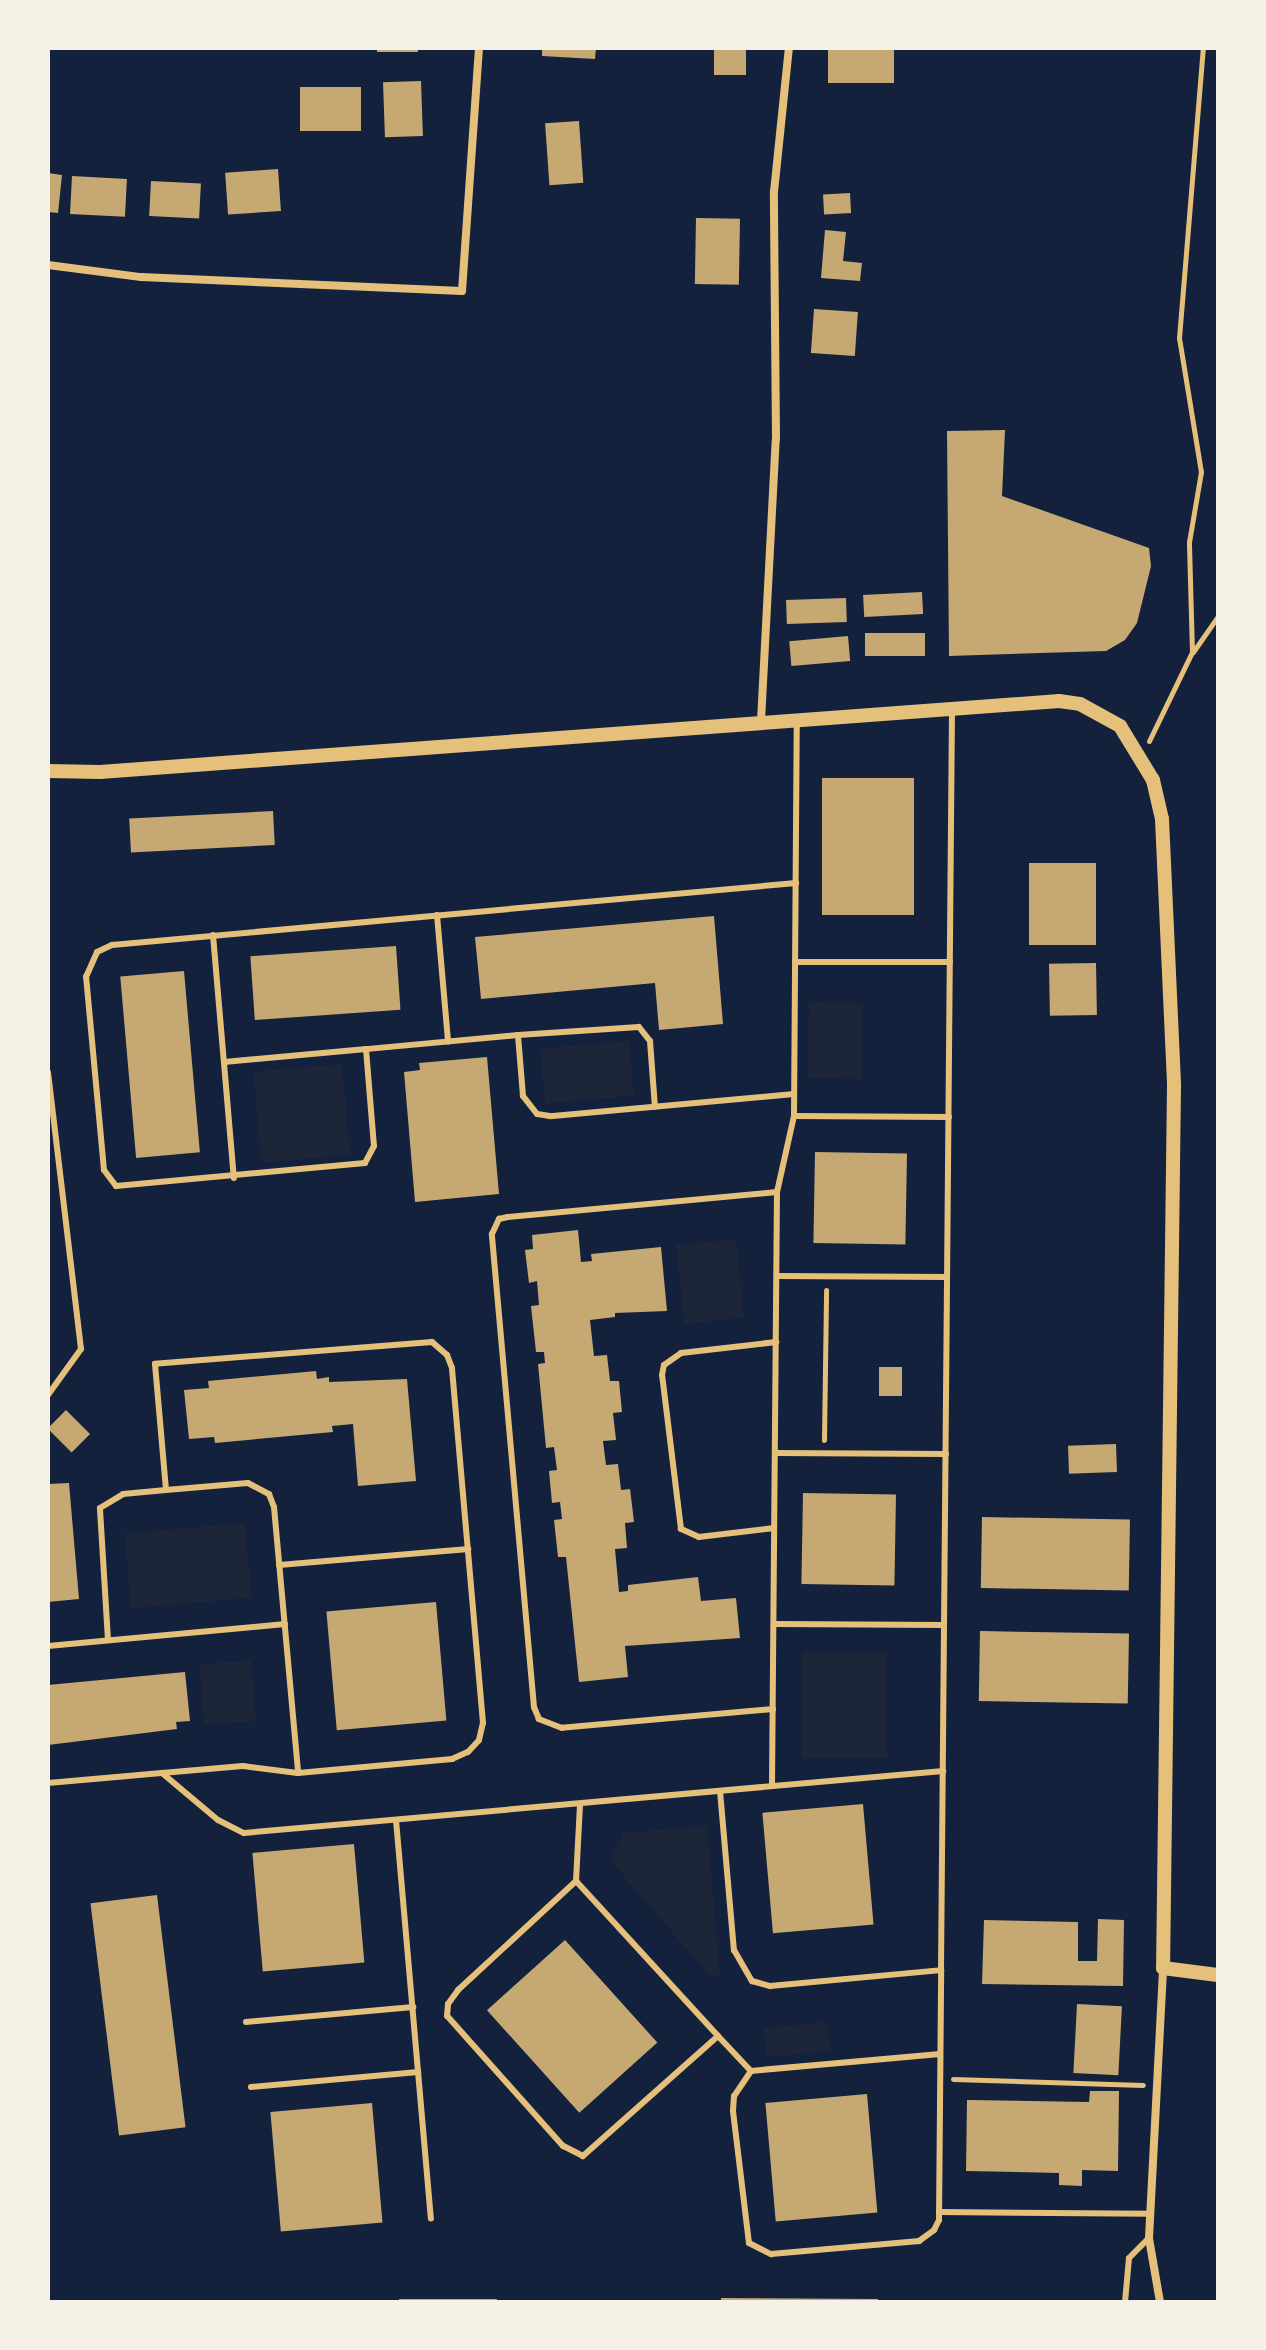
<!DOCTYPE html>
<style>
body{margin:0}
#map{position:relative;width:1266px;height:2350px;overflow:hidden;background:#14213d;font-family:Roboto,sans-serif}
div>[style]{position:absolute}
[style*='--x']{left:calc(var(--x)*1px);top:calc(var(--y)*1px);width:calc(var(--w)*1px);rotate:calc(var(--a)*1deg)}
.green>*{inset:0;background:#1d2539;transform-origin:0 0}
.building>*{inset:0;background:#c6a872;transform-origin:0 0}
.path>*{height:5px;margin:-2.5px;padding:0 2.5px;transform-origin:2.5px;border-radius:2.5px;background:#e5c07b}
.service>*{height:6px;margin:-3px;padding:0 3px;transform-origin:3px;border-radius:3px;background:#e5c07b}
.minor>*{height:8px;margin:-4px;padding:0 4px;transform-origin:4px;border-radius:4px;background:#e5c07b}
.tertiary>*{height:14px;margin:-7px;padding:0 7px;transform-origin:7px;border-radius:7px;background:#e5c07b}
span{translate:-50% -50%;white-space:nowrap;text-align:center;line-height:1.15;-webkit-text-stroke:7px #f6f1e7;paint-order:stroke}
.frame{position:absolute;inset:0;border:50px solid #f6f1e7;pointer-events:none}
</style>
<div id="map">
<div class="green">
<div style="left:809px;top:1002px;width:54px;height:76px;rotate:1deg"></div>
<div style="left:629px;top:1041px;width:55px;height:89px;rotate:85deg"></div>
<div style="left:342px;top:1064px;width:91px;height:89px;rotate:85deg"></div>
<div style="left:736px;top:1239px;width:79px;height:60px;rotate:84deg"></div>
<div style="left:245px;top:1523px;width:75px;height:121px;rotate:85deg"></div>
<div style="left:802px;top:1652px;width:85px;height:106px"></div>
<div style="left:251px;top:1660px;width:61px;height:52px;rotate:85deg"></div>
<div style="clip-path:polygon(707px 1826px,720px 1975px,710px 1976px,610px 1860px,624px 1833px)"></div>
<div style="left:827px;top:2022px;width:29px;height:64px;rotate:84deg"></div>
</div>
<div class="building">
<div style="left:377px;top:48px;width:41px;height:4px"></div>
<div style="clip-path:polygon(542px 48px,596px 48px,595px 59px,542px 56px)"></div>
<div style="left:714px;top:48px;width:32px;height:27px"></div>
<div style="left:828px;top:48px;width:66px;height:35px"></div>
<div style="left:421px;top:81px;width:55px;height:38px;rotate:88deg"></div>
<div style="left:300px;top:87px;width:61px;height:44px"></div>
<div style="left:579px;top:121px;width:62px;height:34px;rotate:86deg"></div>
<div style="left:278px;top:169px;width:42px;height:53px;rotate:86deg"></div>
<div style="clip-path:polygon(48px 173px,62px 175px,58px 213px,48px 212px)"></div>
<div style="left:72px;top:176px;width:55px;height:38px;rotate:3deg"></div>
<div style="left:151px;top:181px;width:50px;height:35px;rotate:3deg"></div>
<div style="left:850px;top:193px;width:20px;height:27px;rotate:87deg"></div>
<div style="left:696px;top:218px;width:44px;height:66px;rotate:1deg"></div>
<div style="clip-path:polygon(825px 230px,846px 232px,843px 261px,862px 263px,860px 281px,821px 278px)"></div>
<div style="left:814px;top:309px;width:44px;height:44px;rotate:4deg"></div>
<div style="clip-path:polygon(1005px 430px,1002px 496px,1149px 548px,1151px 566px,1137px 623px,1125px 640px,1106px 651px,949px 656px,947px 431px)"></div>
<div style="left:922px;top:592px;width:22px;height:59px;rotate:87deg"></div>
<div style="left:846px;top:598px;width:24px;height:60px;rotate:88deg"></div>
<div style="left:925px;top:633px;width:23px;height:60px;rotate:90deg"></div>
<div style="left:848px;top:636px;width:25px;height:59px;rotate:85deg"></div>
<div style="left:822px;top:778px;width:92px;height:137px"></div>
<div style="left:273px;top:811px;width:34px;height:144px;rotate:87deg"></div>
<div style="left:1029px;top:863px;width:67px;height:82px"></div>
<div style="clip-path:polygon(714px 916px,723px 1024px,659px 1030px,655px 983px,481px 999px,475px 937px)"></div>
<div style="left:396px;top:946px;width:64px;height:146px;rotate:86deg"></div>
<div style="left:1096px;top:963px;width:52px;height:47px;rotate:89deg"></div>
<div style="left:184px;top:971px;width:182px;height:64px;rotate:85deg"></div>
<div style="clip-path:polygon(487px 1057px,499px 1194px,415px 1202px,404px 1072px,420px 1070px,419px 1063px)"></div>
<div style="left:815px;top:1152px;width:92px;height:91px;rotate:1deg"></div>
<div style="clip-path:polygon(578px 1230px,581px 1262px,592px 1261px,591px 1254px,661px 1247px,667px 1311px,615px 1313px,615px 1317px,590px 1320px,594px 1356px,607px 1355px,610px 1381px,619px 1381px,622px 1412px,613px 1413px,616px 1440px,603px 1441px,606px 1465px,618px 1464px,621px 1490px,630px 1489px,632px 1505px,634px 1522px,625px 1523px,627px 1548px,615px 1549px,619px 1592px,628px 1591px,628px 1585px,698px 1577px,701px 1601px,736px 1598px,740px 1638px,625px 1646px,628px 1677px,579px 1682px,566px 1557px,558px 1557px,554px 1520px,562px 1519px,560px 1502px,552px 1503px,549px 1471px,557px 1470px,554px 1447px,546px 1448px,538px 1364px,545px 1363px,544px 1352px,536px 1352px,531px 1306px,539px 1305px,537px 1281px,529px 1283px,525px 1250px,533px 1249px,532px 1235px)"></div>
<div style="left:879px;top:1367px;width:23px;height:29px"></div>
<div style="clip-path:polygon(316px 1371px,317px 1379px,329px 1377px,329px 1382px,407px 1379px,416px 1481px,358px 1486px,353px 1424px,332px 1426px,333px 1432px,215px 1443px,214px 1437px,189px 1439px,184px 1390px,209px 1388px,208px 1381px)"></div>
<div style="left:66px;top:1410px;width:34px;height:26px;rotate:45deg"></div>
<div style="left:1116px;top:1444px;width:28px;height:48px;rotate:88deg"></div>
<div style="clip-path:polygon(69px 1483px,79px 1599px,48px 1602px,48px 1484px)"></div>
<div style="left:803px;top:1493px;width:93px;height:91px;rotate:1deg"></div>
<div style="left:982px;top:1517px;width:148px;height:71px;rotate:1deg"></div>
<div style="left:436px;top:1602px;width:119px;height:110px;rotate:85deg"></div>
<div style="left:980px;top:1631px;width:149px;height:70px;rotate:1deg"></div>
<div style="clip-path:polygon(185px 1672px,190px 1721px,176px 1722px,177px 1729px,48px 1745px,48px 1685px)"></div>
<div style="left:863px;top:1804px;width:121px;height:101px;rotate:85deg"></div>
<div style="left:354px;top:1844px;width:119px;height:102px;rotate:85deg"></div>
<div style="left:157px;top:1895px;width:234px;height:67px;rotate:83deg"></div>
<div style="clip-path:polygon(1098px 1919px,1124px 1920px,1123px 1986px,982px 1984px,984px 1920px,1078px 1922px,1078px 1961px,1097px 1961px)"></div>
<div style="left:565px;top:1940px;width:138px;height:105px;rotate:48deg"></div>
<div style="left:1077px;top:2004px;width:45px;height:69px;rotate:3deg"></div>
<div style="clip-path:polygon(1090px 2091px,1119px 2091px,1118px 2171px,1082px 2170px,1082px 2186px,1059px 2185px,1059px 2173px,966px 2171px,967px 2100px,1089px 2102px)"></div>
<div style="left:867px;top:2094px;width:119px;height:102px;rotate:85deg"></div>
<div style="left:372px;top:2103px;width:120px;height:102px;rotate:85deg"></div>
<div style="clip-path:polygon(721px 2298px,878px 2299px,878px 2302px,721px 2302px)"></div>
<div style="left:399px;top:2299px;width:98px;height:3px"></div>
</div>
<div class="path">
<div style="--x:1193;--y:652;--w:44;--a:-55.2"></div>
<div style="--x:1149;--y:741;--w:99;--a:-64.2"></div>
<div style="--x:1192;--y:652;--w:110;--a:-91.6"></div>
<div style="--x:1189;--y:542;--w:71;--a:-80.3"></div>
<div style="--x:1201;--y:472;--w:136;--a:-99.3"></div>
<div style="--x:1179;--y:338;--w:291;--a:-85.3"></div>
<div style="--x:824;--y:1440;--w:150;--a:-89.2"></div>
<div style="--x:953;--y:2079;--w:190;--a:1.8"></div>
</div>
<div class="service">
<div style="--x:437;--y:915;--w:127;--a:85"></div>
<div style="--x:213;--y:935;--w:244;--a:85.1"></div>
<div style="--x:795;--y:962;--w:155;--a:0"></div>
<div style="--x:518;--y:1035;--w:121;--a:-3.8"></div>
<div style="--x:639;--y:1027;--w:18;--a:52"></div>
<div style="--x:650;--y:1041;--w:66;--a:85.7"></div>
<div style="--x:224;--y:1062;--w:143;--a:-5.2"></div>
<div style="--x:48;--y:1072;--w:279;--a:83.2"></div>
<div style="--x:81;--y:1349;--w:57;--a:125.7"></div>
<div style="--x:794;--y:1094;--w:245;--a:174.8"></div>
<div style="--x:550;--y:1116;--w:13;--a:-171"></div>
<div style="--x:537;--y:1114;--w:23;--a:-128"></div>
<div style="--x:523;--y:1096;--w:61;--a:-94.7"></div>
<div style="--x:518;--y:1035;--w:153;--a:174.7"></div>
<div style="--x:366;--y:1049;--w:97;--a:85.3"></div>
<div style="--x:374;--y:1146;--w:19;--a:118"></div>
<div style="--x:365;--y:1163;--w:250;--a:174.7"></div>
<div style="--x:116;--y:1186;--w:20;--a:-127"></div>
<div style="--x:104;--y:1170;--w:194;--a:-95.3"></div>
<div style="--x:86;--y:977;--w:27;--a:-66"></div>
<div style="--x:97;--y:952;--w:17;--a:-25"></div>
<div style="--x:112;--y:945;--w:687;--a:-5.18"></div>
<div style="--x:794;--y:1116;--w:155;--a:0.4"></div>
<div style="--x:777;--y:1276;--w:170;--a:0.3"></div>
<div style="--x:775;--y:1453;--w:171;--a:0.3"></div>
<div style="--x:774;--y:1528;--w:76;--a:173.2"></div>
<div style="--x:699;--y:1537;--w:20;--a:-156"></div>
<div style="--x:681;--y:1529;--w:155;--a:-97"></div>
<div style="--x:662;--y:1375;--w:10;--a:-79"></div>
<div style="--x:664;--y:1365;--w:21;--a:-35"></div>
<div style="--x:681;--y:1353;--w:96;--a:-6.6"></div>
<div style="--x:279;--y:1565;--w:190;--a:-4.8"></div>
<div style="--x:774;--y:1624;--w:170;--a:0.3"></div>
<div style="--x:108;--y:1640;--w:132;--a:-93.5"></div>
<div style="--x:100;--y:1508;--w:27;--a:-31"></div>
<div style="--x:123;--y:1494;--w:43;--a:-5.3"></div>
<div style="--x:48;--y:1646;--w:238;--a:-5.3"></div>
<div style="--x:773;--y:1709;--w:212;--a:174.9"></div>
<div style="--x:562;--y:1728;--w:25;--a:-159"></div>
<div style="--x:539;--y:1719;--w:13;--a:-113"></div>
<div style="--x:534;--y:1707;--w:475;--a:-95.1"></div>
<div style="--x:492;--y:1234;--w:17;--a:-65"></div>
<div style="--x:499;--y:1219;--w:9;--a:-13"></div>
<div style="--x:508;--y:1217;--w:270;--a:-5.3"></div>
<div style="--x:162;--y:1773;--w:81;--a:-4.9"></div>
<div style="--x:243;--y:1766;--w:55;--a:7.3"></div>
<div style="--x:298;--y:1773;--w:155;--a:-5.2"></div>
<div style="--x:452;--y:1759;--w:17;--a:-24"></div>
<div style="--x:468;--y:1752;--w:16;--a:-47"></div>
<div style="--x:479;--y:1740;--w:17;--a:-77"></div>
<div style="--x:483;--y:1723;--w:356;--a:-95"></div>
<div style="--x:452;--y:1368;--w:14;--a:-111"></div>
<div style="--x:447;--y:1355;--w:20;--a:-139"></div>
<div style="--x:432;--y:1342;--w:278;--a:175.5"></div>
<div style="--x:155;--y:1364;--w:126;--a:85"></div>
<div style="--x:166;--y:1490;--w:82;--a:-4.9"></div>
<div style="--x:248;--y:1483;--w:24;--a:28"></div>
<div style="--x:269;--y:1494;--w:14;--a:69"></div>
<div style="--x:274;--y:1507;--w:267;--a:84.8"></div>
<div style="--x:48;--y:1783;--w:114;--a:-5"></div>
<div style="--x:162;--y:1773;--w:73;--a:40"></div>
<div style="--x:218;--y:1820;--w:29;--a:27"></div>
<div style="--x:244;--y:1833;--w:702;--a:-5.07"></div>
<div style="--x:772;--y:1786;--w:594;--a:-89.52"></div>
<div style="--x:777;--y:1192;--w:78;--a:-77.4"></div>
<div style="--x:794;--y:1116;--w:396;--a:-89.6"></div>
<div style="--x:720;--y:1791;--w:160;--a:85"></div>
<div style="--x:734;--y:1950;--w:36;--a:60"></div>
<div style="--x:752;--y:1981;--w:19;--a:16"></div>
<div style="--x:770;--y:1986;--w:172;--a:-5.3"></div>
<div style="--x:396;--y:1820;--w:400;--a:85"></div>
<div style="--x:576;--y:1881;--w:210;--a:47.5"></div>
<div style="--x:718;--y:2036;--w:181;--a:138.4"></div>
<div style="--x:583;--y:2156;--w:22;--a:-153"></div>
<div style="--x:563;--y:2146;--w:174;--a:-131.7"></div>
<div style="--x:447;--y:2016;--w:12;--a:-85"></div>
<div style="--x:448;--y:2004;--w:17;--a:-54"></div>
<div style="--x:458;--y:1990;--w:161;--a:-42.7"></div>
<div style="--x:576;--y:1881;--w:77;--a:-87"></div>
<div style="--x:246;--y:2022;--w:168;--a:-5.1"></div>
<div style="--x:718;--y:2036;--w:48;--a:46.7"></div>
<div style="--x:940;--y:2054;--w:190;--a:174.9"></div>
<div style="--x:751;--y:2071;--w:30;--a:124"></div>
<div style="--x:734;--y:2096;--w:15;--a:94"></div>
<div style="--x:733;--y:2111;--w:133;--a:83.1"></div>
<div style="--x:749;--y:2243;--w:25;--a:27"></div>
<div style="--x:771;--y:2254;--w:149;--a:-5"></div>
<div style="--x:919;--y:2241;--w:19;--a:-36"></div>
<div style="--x:934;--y:2230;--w:11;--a:-63"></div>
<div style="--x:939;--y:2220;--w:250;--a:-89.5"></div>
<div style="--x:941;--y:1970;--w:1261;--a:-89.5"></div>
<div style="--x:251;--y:2087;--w:168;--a:-5.1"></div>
<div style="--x:939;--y:2212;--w:211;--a:0.5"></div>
<div style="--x:1125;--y:2302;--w:44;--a:-84.8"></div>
<div style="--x:1129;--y:2258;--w:28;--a:-45"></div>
</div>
<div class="minor">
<div style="--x:48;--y:265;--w:94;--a:7.4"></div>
<div style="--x:141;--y:277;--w:321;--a:2.5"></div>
<div style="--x:462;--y:291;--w:244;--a:-86"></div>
<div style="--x:761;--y:721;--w:282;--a:-87"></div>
<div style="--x:776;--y:439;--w:247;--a:-90.5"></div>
<div style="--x:774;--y:192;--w:145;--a:-84.1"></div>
<div style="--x:1160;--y:2302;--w:65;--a:-99.8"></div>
<div style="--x:1149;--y:2238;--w:270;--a:-87"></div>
</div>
<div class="tertiary">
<div style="--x:48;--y:771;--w:52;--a:1.1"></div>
<div style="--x:100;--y:772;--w:962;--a:-4.23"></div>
<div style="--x:1059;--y:701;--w:21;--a:8"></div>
<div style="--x:1080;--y:704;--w:46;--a:28.8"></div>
<div style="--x:1120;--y:726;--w:63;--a:58.6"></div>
<div style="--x:1153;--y:780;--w:40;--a:77"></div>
<div style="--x:1162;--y:819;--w:267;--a:87.4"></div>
<div style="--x:1174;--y:1086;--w:882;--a:90.71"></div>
<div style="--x:1163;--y:1968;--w:55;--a:7.3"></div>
</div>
<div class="frame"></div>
</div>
